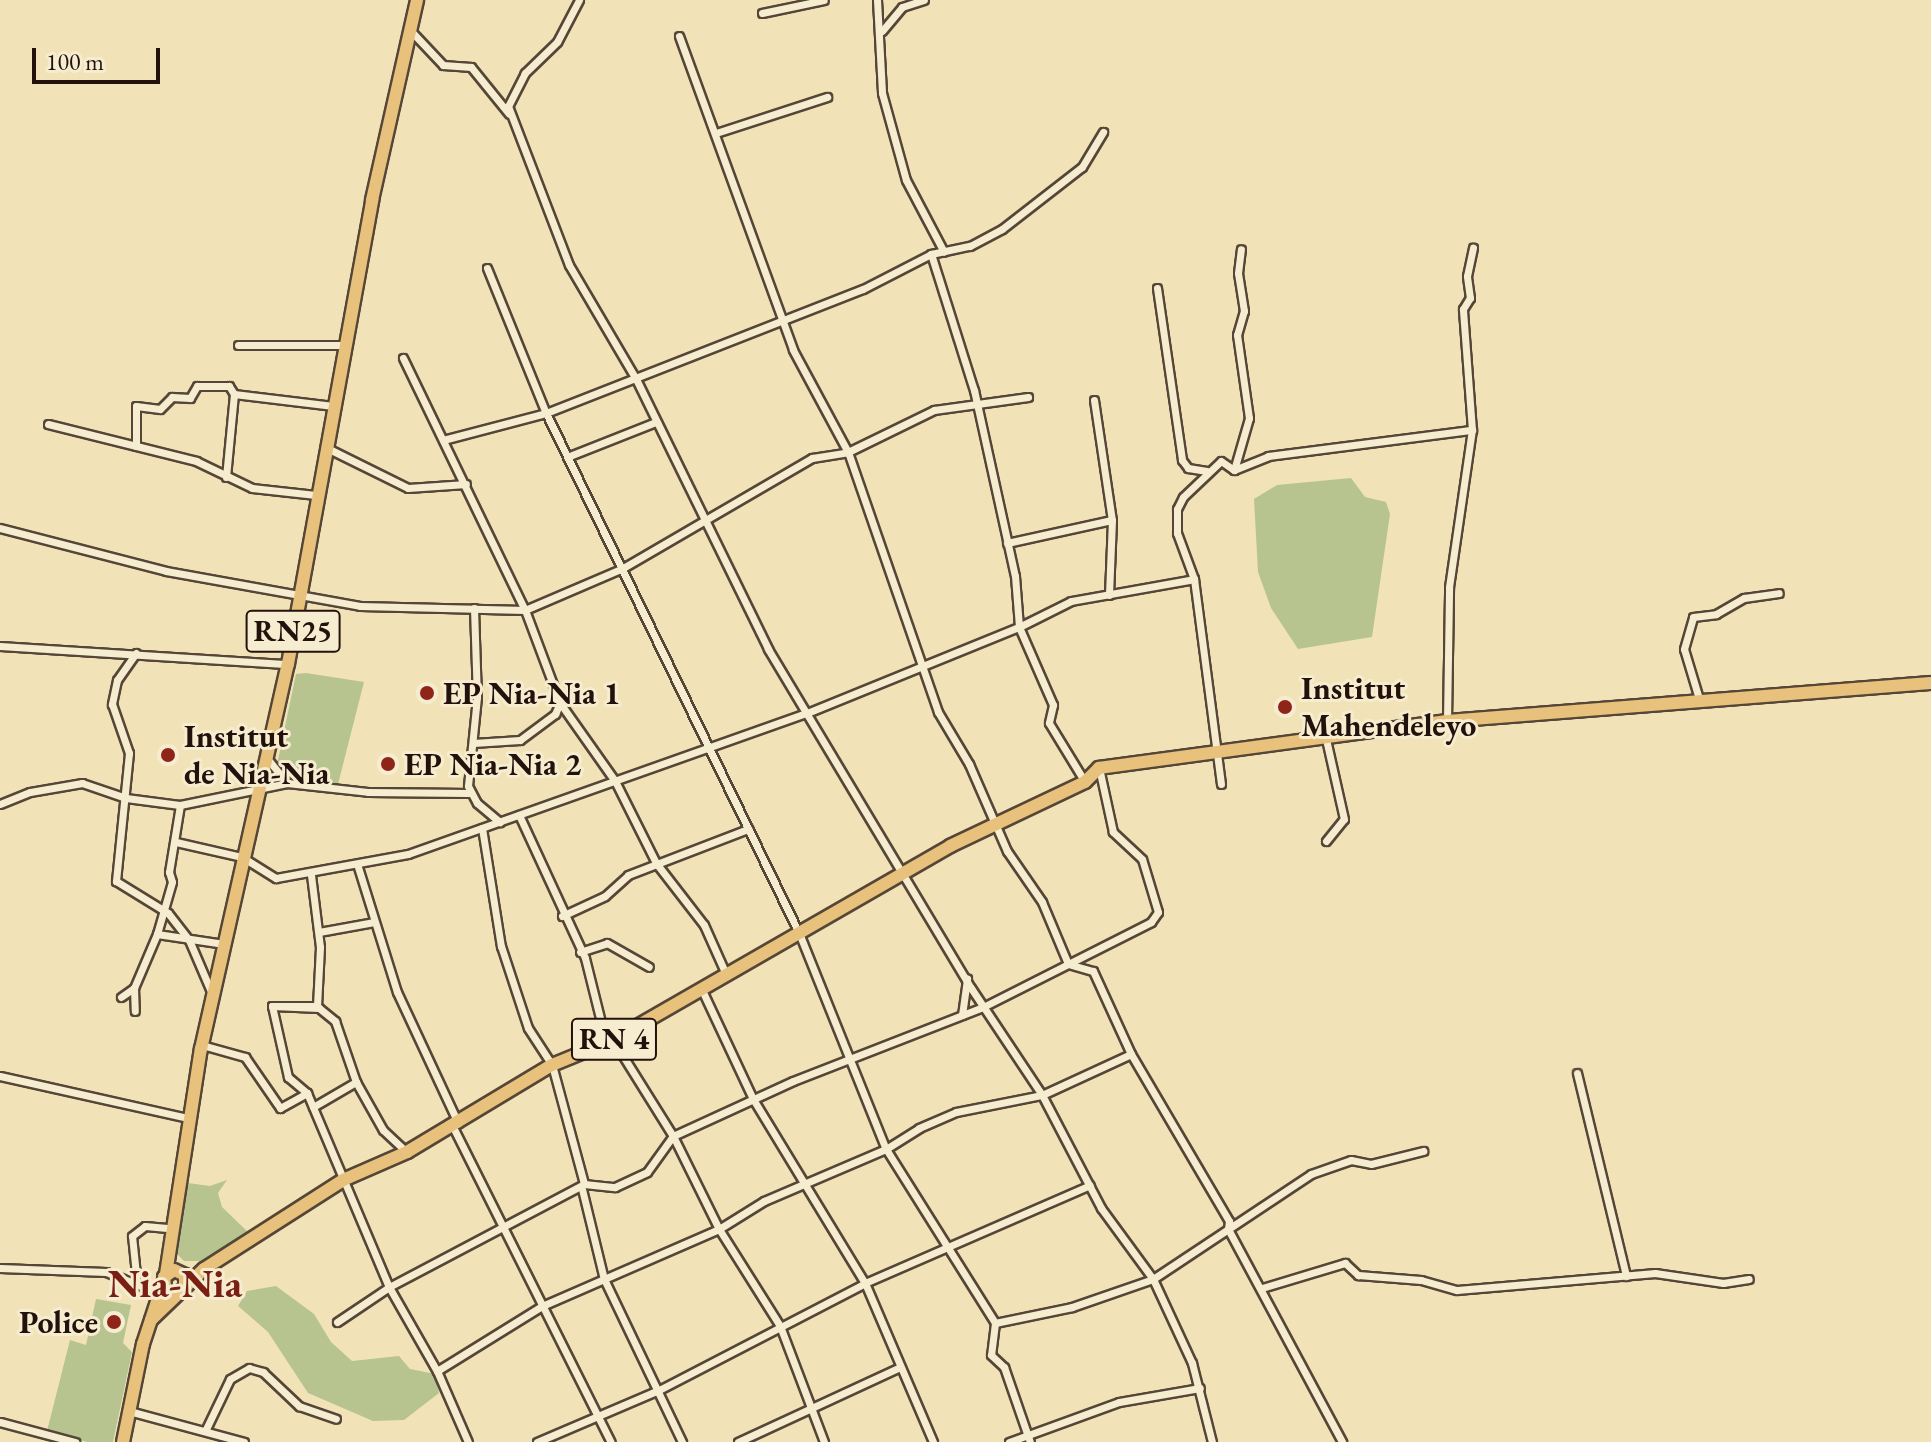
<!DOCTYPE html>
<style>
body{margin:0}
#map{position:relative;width:1931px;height:1442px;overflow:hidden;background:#f1e3b7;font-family:"EB Garamond",serif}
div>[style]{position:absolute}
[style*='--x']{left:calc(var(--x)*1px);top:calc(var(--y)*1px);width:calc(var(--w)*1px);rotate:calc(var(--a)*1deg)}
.green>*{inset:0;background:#b7c490}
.roads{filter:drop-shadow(2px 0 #564637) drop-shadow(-2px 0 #564637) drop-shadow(0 2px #564637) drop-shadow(0 -2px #564637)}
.minor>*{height:7px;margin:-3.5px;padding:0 3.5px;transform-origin:3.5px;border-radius:3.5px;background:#f6edd0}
.primary>*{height:12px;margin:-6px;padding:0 6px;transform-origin:6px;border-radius:6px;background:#e8c27c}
.trunk>*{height:12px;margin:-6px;padding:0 6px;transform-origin:6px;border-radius:6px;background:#e8c27c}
.dots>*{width:22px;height:22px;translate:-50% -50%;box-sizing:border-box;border:4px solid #f6edd0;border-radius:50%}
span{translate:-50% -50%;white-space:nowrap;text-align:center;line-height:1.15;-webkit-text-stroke:6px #f6edd0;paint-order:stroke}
.shield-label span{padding:2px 6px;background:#f6edd0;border:2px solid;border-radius:6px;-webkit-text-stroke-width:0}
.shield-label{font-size:30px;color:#23120c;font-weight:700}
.poi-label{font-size:32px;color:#23120c;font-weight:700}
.left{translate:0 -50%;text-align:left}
.right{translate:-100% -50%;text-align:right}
.district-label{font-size:40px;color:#7a1f14;font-weight:700}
.scale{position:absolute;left:32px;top:48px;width:128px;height:36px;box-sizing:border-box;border:4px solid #23120c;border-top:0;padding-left:10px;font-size:24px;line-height:28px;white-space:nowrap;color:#23120c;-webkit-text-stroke:6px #f6edd0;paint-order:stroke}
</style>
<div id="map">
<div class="green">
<div style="clip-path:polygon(1351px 478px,1365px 497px,1386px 502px,1390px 514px,1372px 637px,1298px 649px,1271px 608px,1258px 572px,1254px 499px,1277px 485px)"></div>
<div style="clip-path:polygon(306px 673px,364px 682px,337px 788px,289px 781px,277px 765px,296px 674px)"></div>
<div style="clip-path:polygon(227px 1180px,218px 1193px,222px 1207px,249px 1233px,204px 1261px,184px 1261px,176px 1253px,175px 1239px,188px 1183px,210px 1186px)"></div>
<div style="clip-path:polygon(276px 1286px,314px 1314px,331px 1342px,352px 1361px,399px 1356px,410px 1369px,435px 1374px,439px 1393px,404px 1420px,373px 1421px,308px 1393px,268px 1332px,238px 1306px,247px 1291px)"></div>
<div style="clip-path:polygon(96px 1299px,131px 1305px,123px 1343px,132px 1352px,113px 1442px,87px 1442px,47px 1431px,70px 1340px,86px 1345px)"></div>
</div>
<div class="roads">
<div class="minor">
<div style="--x:579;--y:0;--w:47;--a:117.6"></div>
<div style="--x:557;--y:42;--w:45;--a:135.9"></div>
<div style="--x:525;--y:73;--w:37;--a:117"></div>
<div style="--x:508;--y:106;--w:170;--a:69"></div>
<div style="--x:569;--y:265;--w:132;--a:59.6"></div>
<div style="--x:636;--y:379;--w:301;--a:63.9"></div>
<div style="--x:768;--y:649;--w:395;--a:59.1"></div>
<div style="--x:971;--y:988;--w:128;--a:56.4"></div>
<div style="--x:1042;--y:1095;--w:127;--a:62.4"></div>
<div style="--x:1101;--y:1208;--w:88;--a:53.8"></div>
<div style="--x:1153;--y:1279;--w:93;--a:65.1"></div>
<div style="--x:1192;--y:1363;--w:81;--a:75.8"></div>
<div style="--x:877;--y:0;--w:93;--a:86.9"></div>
<div style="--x:882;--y:93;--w:90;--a:74.6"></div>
<div style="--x:906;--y:180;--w:81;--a:62.2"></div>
<div style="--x:762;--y:13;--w:63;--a:-11.8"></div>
<div style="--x:410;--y:30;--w:48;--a:46.7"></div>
<div style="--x:443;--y:65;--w:28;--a:4"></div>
<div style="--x:471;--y:67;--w:60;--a:51"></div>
<div style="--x:882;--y:31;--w:31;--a:-50"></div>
<div style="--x:902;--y:7;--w:23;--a:-18"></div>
<div style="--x:679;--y:36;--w:334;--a:70"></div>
<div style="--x:793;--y:350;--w:116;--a:61.7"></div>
<div style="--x:848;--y:452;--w:275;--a:70.9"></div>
<div style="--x:938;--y:712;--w:61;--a:59.2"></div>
<div style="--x:969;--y:764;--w:95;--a:66.4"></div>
<div style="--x:1007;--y:851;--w:62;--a:55.5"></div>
<div style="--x:1042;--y:902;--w:67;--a:67.2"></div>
<div style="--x:1068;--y:964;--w:26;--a:16"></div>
<div style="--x:1093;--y:971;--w:91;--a:65.4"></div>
<div style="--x:1131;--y:1054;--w:194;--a:59.6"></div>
<div style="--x:1229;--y:1221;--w:8;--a:97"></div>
<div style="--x:1228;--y:1229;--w:242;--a:61.8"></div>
<div style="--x:716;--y:133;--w:117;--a:-18"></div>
<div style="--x:931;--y:254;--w:143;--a:72.5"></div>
<div style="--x:974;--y:390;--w:190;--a:77.6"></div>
<div style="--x:1015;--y:576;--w:51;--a:85.5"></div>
<div style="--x:1019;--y:627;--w:85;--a:66.4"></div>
<div style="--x:1053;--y:705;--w:18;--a:103"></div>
<div style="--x:1049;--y:723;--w:69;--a:58.6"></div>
<div style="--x:487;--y:268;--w:157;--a:67.9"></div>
<div style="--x:546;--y:413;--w:578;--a:64.06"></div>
<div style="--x:799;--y:933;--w:233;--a:68.1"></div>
<div style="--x:886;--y:1149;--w:205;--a:57.9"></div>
<div style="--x:995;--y:1323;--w:32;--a:97"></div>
<div style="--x:991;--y:1355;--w:18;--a:43"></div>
<div style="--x:1004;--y:1367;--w:79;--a:70.9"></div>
<div style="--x:1157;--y:288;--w:174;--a:81.7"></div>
<div style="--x:1182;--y:460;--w:10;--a:53"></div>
<div style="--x:1188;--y:468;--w:19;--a:9"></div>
<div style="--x:238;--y:345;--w:106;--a:0"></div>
<div style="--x:403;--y:358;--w:280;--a:64.2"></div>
<div style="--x:525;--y:610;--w:99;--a:69.4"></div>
<div style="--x:560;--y:703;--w:95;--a:54.8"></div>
<div style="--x:615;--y:781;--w:92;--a:63.4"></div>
<div style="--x:656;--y:863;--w:78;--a:52.3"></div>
<div style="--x:704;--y:925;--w:51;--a:65.9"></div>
<div style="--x:1094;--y:400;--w:121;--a:81.5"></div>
<div style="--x:1112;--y:520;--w:75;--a:92.3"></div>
<div style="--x:48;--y:424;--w:153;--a:14"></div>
<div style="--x:196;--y:461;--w:62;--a:25.7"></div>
<div style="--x:252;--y:488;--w:64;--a:6.2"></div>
<div style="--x:443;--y:440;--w:106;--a:-14.7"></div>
<div style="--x:546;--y:413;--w:340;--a:-21.4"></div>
<div style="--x:863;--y:289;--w:76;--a:-27.2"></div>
<div style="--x:931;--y:254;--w:40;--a:-12"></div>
<div style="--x:970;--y:246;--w:36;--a:-28"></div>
<div style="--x:1002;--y:229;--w:101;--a:-37.8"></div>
<div style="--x:1082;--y:167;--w:41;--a:-59"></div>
<div style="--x:136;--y:446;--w:40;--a:-90"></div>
<div style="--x:136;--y:406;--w:24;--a:7"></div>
<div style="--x:160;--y:409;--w:17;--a:-45"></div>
<div style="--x:172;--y:397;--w:18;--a:3"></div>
<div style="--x:190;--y:398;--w:14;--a:-60"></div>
<div style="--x:197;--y:386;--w:32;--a:0"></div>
<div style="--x:229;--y:386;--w:9;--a:58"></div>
<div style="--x:234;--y:394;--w:100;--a:6.9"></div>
<div style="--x:327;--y:448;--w:90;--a:26.3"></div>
<div style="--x:408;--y:488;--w:58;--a:-3.9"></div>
<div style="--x:567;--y:457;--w:96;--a:-21.5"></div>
<div style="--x:1234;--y:470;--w:54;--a:-73.9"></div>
<div style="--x:1249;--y:418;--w:84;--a:-98.2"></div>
<div style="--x:1237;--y:335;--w:25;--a:-74"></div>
<div style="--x:1244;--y:311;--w:38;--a:-99"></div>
<div style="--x:1238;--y:273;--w:24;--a:-83"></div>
<div style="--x:226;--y:477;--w:83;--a:-84.5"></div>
<div style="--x:0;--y:528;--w:171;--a:14.5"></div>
<div style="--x:166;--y:571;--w:197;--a:10.2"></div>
<div style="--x:360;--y:606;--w:165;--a:1.4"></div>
<div style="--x:525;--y:610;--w:107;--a:-23.2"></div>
<div style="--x:623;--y:568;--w:219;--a:-30.2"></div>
<div style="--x:812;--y:458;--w:36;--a:-9"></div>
<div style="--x:848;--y:452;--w:96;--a:-26"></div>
<div style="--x:934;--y:410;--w:95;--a:-7.9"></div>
<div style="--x:1007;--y:543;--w:107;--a:-12.4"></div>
<div style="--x:474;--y:608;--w:89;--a:88.1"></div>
<div style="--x:477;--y:697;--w:89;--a:95.8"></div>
<div style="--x:468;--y:786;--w:19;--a:62"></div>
<div style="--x:477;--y:803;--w:30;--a:40"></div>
<div style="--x:0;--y:646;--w:289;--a:3.6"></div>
<div style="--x:136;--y:653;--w:33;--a:125"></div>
<div style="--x:117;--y:680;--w:25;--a:102"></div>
<div style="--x:112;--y:704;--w:52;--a:70.9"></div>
<div style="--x:129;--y:753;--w:129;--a:95.8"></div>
<div style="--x:116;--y:881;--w:61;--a:31.6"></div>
<div style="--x:168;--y:913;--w:34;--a:52"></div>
<div style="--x:189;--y:940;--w:61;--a:66.8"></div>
<div style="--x:1700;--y:702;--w:55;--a:-106.8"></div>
<div style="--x:1684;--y:649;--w:33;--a:-74"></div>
<div style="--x:1693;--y:617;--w:23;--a:-7"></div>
<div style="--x:1716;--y:614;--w:32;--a:-30"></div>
<div style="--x:1744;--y:598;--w:35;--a:-8"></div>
<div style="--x:1447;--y:721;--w:134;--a:-89.1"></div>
<div style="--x:1449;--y:587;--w:159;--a:-81.7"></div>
<div style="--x:1472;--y:430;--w:121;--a:-94.3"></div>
<div style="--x:1463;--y:309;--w:13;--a:-58"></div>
<div style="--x:1470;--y:298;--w:22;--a:-98"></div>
<div style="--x:1467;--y:276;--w:29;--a:-78"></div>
<div style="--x:473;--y:743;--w:47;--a:-3.7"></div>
<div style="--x:520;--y:740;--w:44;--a:-36.6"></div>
<div style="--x:555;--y:714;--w:12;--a:-66"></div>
<div style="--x:266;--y:757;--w:33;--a:51"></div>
<div style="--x:1221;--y:784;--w:207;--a:-97.5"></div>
<div style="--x:1194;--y:579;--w:49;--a:-110.3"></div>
<div style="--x:1177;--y:533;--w:24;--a:-90"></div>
<div style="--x:1177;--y:509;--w:13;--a:-63"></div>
<div style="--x:1183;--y:497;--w:52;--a:-43.5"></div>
<div style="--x:1221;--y:461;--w:16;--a:35"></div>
<div style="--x:1234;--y:470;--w:37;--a:-22"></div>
<div style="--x:1268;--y:456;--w:206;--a:-7.3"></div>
<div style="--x:0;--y:804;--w:32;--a:-22"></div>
<div style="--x:30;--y:792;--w:53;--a:-9.8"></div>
<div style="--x:82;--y:783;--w:46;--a:18.8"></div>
<div style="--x:126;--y:798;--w:54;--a:7.4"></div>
<div style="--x:180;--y:805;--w:109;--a:-11.6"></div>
<div style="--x:287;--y:783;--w:81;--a:6.3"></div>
<div style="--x:368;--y:792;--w:101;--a:0.6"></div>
<div style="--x:180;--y:805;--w:68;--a:99.3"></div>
<div style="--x:169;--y:872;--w:10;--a:73"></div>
<div style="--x:172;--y:882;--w:54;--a:106.1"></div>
<div style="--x:157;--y:934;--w:68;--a:8.5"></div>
<div style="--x:519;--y:815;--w:157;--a:65.2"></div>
<div style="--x:585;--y:958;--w:87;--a:76"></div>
<div style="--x:482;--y:828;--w:120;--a:80.9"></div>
<div style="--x:501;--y:946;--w:86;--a:71.8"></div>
<div style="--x:528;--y:1028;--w:44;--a:57"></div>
<div style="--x:552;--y:1065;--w:123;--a:74.9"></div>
<div style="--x:1326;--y:841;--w:28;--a:-51"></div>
<div style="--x:1344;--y:819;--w:82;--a:-102.7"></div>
<div style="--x:176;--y:842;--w:68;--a:12.8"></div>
<div style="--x:242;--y:857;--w:40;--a:32"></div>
<div style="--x:276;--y:878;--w:134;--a:-10.3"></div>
<div style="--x:408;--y:854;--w:423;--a:-19.5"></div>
<div style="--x:807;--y:713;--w:229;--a:-22.1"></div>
<div style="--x:1019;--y:627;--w:58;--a:-26.6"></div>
<div style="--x:1071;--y:601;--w:125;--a:-10.1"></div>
<div style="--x:358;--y:867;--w:131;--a:72.7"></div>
<div style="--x:397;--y:992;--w:145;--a:65"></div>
<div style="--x:311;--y:875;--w:73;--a:82.9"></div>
<div style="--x:320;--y:947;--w:59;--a:92.9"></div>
<div style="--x:317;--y:1006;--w:45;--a:180"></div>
<div style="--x:272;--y:1006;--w:47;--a:2.4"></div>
<div style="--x:319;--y:1008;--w:21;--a:39"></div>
<div style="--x:335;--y:1021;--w:65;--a:71"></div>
<div style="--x:356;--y:1082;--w:55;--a:60.6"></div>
<div style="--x:383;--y:1130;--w:33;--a:43"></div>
<div style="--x:562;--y:916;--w:47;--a:-24.9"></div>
<div style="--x:605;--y:896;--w:31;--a:-42"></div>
<div style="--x:628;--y:875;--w:129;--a:-21"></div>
<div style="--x:319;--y:932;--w:56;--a:-10.3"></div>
<div style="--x:580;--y:952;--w:28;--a:-18"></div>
<div style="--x:607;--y:943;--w:48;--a:29.7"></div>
<div style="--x:134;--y:988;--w:23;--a:88"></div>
<div style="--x:701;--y:988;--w:123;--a:64.9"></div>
<div style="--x:753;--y:1099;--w:215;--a:58.7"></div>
<div style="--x:865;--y:1283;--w:173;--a:66.8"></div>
<div style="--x:121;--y:997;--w:16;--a:-35"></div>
<div style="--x:134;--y:988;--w:59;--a:-66.9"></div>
<div style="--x:272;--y:1006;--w:73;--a:77.3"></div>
<div style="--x:288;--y:1077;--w:25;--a:40"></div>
<div style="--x:307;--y:1093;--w:211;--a:67.1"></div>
<div style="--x:389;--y:1287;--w:97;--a:60.3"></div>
<div style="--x:437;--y:1371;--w:77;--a:66.4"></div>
<div style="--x:962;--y:1015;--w:37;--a:-82"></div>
<div style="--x:613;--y:1040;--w:113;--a:58"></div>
<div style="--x:673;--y:1136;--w:104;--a:63.7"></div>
<div style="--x:719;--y:1229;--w:115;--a:57.8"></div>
<div style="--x:780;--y:1326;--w:124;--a:69.2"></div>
<div style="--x:202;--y:1045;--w:45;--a:15.6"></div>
<div style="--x:245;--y:1057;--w:62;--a:55.5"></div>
<div style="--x:280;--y:1108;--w:31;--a:-29"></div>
<div style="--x:1577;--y:1073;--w:209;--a:76.4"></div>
<div style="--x:0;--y:1076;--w:193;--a:12.6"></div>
<div style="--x:313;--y:1107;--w:50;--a:-30.2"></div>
<div style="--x:453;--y:1127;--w:352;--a:63.4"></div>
<div style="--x:582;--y:1189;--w:93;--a:76.3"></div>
<div style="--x:604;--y:1279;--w:181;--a:64.4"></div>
<div style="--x:0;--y:1268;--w:106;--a:2.2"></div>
<div style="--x:106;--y:1272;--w:57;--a:21.6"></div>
<div style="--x:137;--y:1284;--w:48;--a:-95.9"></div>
<div style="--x:132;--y:1236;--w:16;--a:-38"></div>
<div style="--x:145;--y:1226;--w:25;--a:5"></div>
<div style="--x:1262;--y:1288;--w:87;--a:-16.8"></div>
<div style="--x:1345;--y:1263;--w:18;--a:43"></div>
<div style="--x:1358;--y:1275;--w:63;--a:4.5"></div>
<div style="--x:1421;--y:1280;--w:37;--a:16"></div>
<div style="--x:1457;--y:1290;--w:199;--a:-4.9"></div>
<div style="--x:1655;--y:1273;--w:69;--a:8.4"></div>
<div style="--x:1723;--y:1283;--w:26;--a:-9"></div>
<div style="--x:337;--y:1322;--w:63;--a:-33.9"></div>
<div style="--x:389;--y:1287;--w:221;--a:-27.8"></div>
<div style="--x:584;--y:1184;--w:31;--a:6"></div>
<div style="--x:615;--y:1187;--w:35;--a:-25"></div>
<div style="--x:647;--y:1172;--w:44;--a:-54.2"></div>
<div style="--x:673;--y:1136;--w:132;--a:-24.6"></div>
<div style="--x:793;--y:1081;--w:206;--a:-21.3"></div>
<div style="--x:985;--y:1006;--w:186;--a:-26.8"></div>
<div style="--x:1151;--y:922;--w:12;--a:-55"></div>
<div style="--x:1158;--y:912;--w:55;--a:-106.8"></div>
<div style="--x:1142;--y:859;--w:40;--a:-137"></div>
<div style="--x:1113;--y:832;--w:66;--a:-102.3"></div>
<div style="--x:995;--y:1323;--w:79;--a:-11.7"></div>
<div style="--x:1072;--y:1307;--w:86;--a:-19.1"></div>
<div style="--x:1153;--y:1279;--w:190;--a:-33.6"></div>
<div style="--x:1311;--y:1174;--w:42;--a:-19.3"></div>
<div style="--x:1351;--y:1160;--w:20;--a:11"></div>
<div style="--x:1371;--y:1164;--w:54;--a:-14"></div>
<div style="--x:437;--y:1371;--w:123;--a:-31.8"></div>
<div style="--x:542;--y:1306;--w:193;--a:-23.5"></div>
<div style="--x:719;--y:1229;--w:53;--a:-31.9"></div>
<div style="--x:764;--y:1201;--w:133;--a:-23.1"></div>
<div style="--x:886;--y:1149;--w:39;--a:-32"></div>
<div style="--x:919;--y:1128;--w:40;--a:-23.4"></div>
<div style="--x:956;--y:1112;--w:88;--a:-11.2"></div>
<div style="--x:1042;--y:1095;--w:98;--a:-24.7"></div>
<div style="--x:129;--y:1411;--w:119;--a:15.1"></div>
<div style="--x:0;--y:1422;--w:78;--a:14.9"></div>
<div style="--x:206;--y:1429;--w:55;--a:-64.4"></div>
<div style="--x:230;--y:1379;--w:22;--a:-30"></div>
<div style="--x:249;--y:1368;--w:15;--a:16"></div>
<div style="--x:263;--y:1372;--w:50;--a:43.4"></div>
<div style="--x:299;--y:1406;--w:39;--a:19"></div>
<div style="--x:537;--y:1442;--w:133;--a:-23.1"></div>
<div style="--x:659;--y:1390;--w:232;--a:-27.4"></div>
<div style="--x:865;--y:1283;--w:245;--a:-23.5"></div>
<div style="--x:738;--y:1442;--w:176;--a:-24.8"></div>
<div style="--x:1009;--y:1442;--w:117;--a:-20"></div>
<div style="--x:1119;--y:1402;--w:82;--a:-9.8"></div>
</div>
<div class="primary">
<div style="--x:166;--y:1274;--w:228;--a:-81.2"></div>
<div style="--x:201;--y:1049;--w:395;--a:-77.3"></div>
<div style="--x:288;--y:664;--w:472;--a:-79.7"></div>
<div style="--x:372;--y:200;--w:205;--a:-77.3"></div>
</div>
<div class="trunk">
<div style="--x:165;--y:1286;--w:9;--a:-96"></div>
<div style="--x:164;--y:1277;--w:12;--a:-35"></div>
<div style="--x:174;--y:1270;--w:12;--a:24"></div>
<div style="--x:185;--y:1275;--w:11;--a:90"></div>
<div style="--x:151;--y:1320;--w:74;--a:-43.9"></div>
<div style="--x:204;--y:1269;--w:165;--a:-32.6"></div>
<div style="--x:343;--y:1180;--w:70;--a:-23.6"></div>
<div style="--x:407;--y:1152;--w:169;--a:-31"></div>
<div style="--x:552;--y:1065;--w:66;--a:-22.3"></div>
<div style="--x:613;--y:1040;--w:389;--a:-29.9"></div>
<div style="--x:950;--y:846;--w:149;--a:-25.4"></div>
<div style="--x:1085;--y:782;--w:20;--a:-45"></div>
<div style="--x:1099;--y:768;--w:351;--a:-7.7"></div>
<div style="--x:1447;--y:721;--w:485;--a:-4.5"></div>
<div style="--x:123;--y:1442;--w:100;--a:-78.5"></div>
<div style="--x:143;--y:1344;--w:67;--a:-71.8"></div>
</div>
</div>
<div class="dots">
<div style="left:427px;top:693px;background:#8f2418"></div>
<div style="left:1285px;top:707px;background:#8f2418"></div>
<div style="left:168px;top:755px;background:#8f2418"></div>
<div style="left:388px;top:764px;background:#8f2418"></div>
<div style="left:114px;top:1322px;background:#8f2418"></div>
</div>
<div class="shield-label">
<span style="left:293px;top:631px">RN25</span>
<span style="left:614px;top:1039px">RN 4</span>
</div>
<div class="poi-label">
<span class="left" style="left:1301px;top:707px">Institut<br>Mahendeleyo</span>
<span class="left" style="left:443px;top:693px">EP Nia-Nia 1</span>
<span class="left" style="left:184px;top:755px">Institut<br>de Nia-Nia</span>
<span class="left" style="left:404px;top:764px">EP Nia-Nia 2</span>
<span class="right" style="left:98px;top:1322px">Police</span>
</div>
<div class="district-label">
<span style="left:175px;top:1283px">Nia-Nia</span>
</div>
<div class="scale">100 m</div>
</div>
